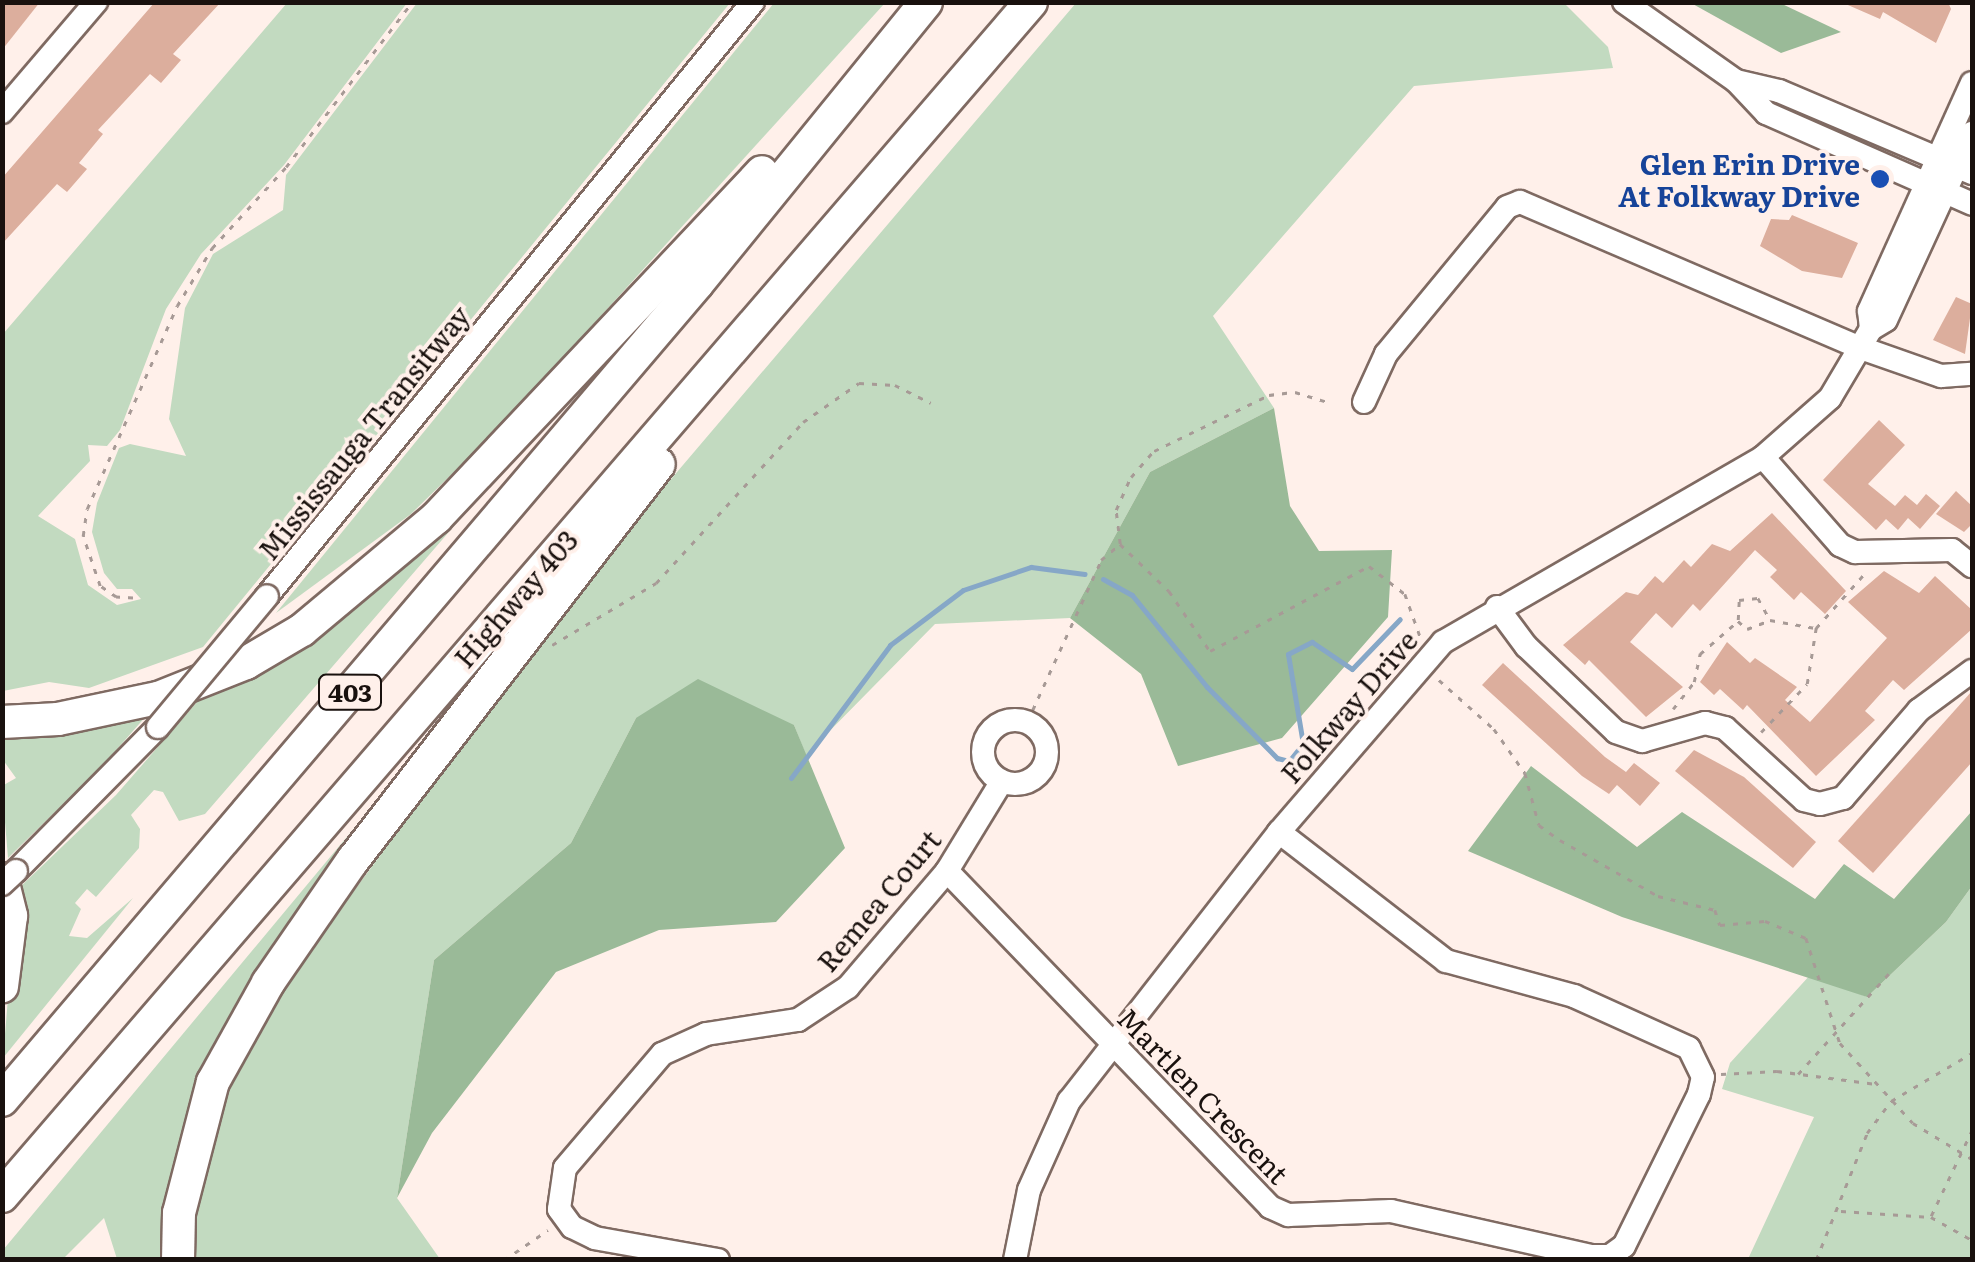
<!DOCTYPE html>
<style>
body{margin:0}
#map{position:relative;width:1975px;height:1262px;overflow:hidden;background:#fff0ea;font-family:Literata,serif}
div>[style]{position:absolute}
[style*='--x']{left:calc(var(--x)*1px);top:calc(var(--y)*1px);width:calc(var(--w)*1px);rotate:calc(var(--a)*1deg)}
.green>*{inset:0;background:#c2dac0}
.forest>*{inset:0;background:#9aba98}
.stream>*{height:5px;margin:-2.5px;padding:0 2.5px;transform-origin:2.5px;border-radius:2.5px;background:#86a7c7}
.building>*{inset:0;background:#dcae9d}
.path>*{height:2.5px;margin-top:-1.25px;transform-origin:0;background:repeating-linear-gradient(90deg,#a79a96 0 5px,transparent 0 13px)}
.roads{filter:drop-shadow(2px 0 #7f6a62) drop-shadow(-2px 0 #7f6a62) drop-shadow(0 2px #7f6a62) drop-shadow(0 -2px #7f6a62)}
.minor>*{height:22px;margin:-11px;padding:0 11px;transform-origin:11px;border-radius:11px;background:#fff}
.minor>.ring{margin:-11px;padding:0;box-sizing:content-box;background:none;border:22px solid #fff;border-radius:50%}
.highway>*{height:32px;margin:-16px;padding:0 16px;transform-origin:16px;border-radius:16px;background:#fff}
.bridges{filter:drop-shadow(2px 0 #7f6a62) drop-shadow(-2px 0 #7f6a62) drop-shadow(0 2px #7f6a62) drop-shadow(0 -2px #7f6a62)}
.minor-bridge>*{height:22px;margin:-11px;padding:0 11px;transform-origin:11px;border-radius:11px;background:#fff}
.dots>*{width:28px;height:28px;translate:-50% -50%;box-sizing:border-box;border:5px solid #fff0ea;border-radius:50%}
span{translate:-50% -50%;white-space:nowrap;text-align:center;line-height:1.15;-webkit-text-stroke:8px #fff0ea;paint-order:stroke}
.shield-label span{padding:2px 8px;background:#fff0ea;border:2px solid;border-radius:8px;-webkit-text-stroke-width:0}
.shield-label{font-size:25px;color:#19110e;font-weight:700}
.transit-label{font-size:28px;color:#164399;font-weight:700}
.right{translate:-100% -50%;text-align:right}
.street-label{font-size:28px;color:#19110e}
.frame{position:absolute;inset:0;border:5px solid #19110e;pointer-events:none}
</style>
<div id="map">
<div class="green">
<div style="clip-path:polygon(287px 3px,407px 3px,284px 165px,201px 254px,166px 309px,120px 430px,107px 446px,88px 445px,90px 461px,38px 516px,75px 539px,88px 585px,117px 605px,141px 599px,132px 589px,117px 589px,104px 573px,92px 532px,97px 503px,119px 448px,130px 444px,186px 456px,169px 419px,185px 308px,213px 254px,283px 210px,286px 175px,417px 3px,730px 3px,203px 647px,89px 688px,49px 682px,3px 691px,3px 334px)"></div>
<div style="clip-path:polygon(774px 3px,885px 3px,501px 426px,411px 514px,276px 613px)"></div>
<div style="clip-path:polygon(1076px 3px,1564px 3px,1608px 47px,1613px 68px,1414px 86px,1213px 316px,1274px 408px,1150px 472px,1070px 618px,935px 624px,806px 755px,794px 725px,636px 718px,571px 843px,434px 960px,397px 1198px,440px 1259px,191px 1260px,192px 1200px,218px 1104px,268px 1007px,575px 592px)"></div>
<div style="clip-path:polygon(480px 496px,205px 814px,179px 821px,163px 792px,154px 790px,131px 815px,140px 829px,139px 848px,96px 897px,87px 889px,75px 903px,81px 909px,69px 936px,87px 938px,133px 898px,3px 1058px,17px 890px,116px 795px,204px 694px)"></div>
<div style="clip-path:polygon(147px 715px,104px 764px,8px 858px,2px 786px,16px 778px,3px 760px,3px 737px)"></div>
<div style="clip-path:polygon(425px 743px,257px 984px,168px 1259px,117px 1259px,104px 1218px,63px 1259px,3px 1260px,3px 1250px)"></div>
<div style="clip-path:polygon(1972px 886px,1972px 1259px,1748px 1259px,1814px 1117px,1722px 1089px,1730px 1063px,1811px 974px,1867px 997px,1946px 922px)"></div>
</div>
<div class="forest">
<div style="clip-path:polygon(1691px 3px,1780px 3px,1841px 32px,1781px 53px)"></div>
<div style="clip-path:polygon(1274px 408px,1290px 506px,1319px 551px,1392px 550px,1388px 617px,1282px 738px,1178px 766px,1141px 674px,1070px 618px,1150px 472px)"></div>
<div style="clip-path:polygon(698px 679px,794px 725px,845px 848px,776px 922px,659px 930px,556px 972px,432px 1133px,397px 1198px,434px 960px,571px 843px,636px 718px)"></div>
<div style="clip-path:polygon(1531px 766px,1637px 847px,1682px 812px,1815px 899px,1844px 864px,1894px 899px,1972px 811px,1972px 886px,1946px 922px,1867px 997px,1622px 917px,1468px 851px)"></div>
</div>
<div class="stream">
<div style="--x:1103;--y:579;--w:33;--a:29"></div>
<div style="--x:1132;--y:595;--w:119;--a:50.8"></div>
<div style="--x:1207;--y:687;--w:100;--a:45.4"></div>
<div style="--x:1277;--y:758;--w:12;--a:14"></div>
<div style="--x:1289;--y:761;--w:22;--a:-51"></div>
<div style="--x:1303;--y:744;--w:91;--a:-99.5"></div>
<div style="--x:1288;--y:654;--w:27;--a:-27"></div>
<div style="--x:1312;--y:642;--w:48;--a:34"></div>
<div style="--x:1352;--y:669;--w:69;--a:-46.2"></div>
<div style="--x:791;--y:778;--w:166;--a:-53.3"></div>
<div style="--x:890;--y:645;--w:91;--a:-37"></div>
<div style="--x:963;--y:590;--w:72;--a:-18.7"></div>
<div style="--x:1031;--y:567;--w:54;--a:7.4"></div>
</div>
<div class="building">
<div style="clip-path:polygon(2px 2px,40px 2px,2px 50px)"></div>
<div style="clip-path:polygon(155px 2px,221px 2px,173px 54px,181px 60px,161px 83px,150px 74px,98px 130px,103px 134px,79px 163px,87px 169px,67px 192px,57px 184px,2px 244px,2px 178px)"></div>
<div style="clip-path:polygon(1841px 2px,1948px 2px,1951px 9px,1936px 43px,1883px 12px,1880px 19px)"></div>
<div style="clip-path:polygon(1792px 215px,1858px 243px,1842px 278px,1802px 271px,1760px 246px,1771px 219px,1789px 220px)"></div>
<div style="clip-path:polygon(1956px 297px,1972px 304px,1965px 354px,1933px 340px)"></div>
<div style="clip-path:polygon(1879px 420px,1905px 445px,1868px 484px,1895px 506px,1905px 495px,1917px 505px,1926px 494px,1940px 506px,1920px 529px,1908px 518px,1898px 530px,1886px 519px,1876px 530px,1823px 480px)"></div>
<div style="clip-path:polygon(1956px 491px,1972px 506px,1972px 524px,1964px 532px,1936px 514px)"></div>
<div style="clip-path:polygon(1772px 513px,1846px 591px,1825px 614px,1801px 592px,1794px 600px,1770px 577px,1777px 570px,1755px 550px,1700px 611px,1693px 604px,1672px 628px,1656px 613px,1630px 642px,1683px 687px,1646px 717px,1589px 660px,1585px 665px,1563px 645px,1626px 592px,1638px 595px,1655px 576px,1663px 583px,1684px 560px,1691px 567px,1712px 544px,1730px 551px)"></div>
<div style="clip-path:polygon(1884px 571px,1919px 593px,1935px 576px,1972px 610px,1972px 629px,1904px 690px,1893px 680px,1865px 711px,1875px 720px,1816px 776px,1747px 705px,1743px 710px,1720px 689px,1714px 695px,1700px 682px,1727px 642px,1750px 663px,1755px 658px,1797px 687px,1785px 700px,1810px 722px,1887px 638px,1848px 602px)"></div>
<div style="clip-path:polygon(1503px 663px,1605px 757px,1626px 772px,1634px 763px,1660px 783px,1640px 806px,1617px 785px,1609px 794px,1582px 776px,1482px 685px)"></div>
<div style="clip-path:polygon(1972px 691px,1972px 762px,1873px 873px,1838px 841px)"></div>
<div style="clip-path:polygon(1694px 750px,1744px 777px,1816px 842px,1793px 868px,1675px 771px)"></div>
</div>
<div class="path">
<div style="--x:1120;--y:544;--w:68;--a:43.8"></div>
<div style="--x:1169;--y:591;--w:73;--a:55.7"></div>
<div style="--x:1210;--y:651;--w:180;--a:-28.1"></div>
<div style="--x:1369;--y:566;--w:46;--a:37.9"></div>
<div style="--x:1405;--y:594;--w:45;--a:70.3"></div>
<div style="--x:133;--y:598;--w:17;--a:-177"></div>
<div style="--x:116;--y:597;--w:19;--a:-145"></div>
<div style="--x:100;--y:586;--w:53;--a:-108.8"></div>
<div style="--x:83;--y:536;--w:27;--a:-82"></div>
<div style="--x:87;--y:509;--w:222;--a:-66.1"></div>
<div style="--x:177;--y:306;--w:68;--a:-58.9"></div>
<div style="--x:212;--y:248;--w:110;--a:-47.6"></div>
<div style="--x:286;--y:167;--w:208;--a:-52.6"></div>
<div style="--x:1738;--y:620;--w:20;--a:-87"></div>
<div style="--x:1739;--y:600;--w:19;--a:-6"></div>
<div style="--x:1758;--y:598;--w:25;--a:61"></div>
<div style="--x:552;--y:645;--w:121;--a:-30.8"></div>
<div style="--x:656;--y:583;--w:218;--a:-47.6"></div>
<div style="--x:803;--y:422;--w:68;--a:-34.9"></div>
<div style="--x:859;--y:383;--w:36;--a:3"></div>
<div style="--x:895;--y:385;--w:40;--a:26.6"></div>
<div style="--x:1439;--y:680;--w:74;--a:41.7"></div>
<div style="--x:1494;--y:729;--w:54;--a:54.8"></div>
<div style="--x:1525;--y:773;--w:54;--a:74.9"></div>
<div style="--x:1539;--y:825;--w:26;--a:36"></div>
<div style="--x:1560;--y:840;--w:113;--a:29.7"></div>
<div style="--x:1658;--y:896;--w:59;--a:13.8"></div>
<div style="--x:1715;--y:910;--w:16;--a:72"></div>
<div style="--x:1720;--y:925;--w:45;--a:-5.1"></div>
<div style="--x:1765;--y:921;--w:44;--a:22.5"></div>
<div style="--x:1806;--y:938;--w:110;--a:72.1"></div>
<div style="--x:1840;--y:1043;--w:108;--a:47.6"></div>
<div style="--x:1913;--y:1123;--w:69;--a:31.4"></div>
<div style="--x:1673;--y:709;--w:34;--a:-52"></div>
<div style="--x:1694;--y:682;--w:29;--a:-78"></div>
<div style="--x:1700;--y:654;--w:50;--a:-41"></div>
<div style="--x:1738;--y:621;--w:12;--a:42"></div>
<div style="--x:1747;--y:629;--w:25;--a:-21"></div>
<div style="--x:1770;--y:620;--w:46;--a:10.1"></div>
<div style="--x:1027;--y:722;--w:178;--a:-65.4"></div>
<div style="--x:1101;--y:560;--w:25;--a:-40"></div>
<div style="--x:1120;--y:544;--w:34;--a:-97"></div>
<div style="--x:1116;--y:510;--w:36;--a:-66"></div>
<div style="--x:1131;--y:477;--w:35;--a:-49"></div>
<div style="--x:1154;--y:451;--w:128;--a:-26"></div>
<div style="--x:1269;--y:395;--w:26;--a:-7"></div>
<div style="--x:1295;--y:392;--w:38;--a:17"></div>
<div style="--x:1761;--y:732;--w:66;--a:-46.2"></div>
<div style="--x:1807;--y:684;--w:57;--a:-80.9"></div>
<div style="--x:1816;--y:628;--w:74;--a:-48.3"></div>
<div style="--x:1721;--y:1074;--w:56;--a:-3.1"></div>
<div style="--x:1777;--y:1071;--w:100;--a:7.5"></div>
<div style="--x:1798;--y:1074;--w:142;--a:-47.9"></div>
<div style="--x:1841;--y:1211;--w:90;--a:3.8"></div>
<div style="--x:1931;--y:1217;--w:47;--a:29.3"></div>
<div style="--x:1931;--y:1216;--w:95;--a:-64.5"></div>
<div style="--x:504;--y:1260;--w:53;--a:-34.3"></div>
<div style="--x:1816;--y:1260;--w:137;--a:-68.1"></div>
<div style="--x:1867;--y:1133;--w:40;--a:-53"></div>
<div style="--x:1891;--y:1101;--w:94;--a:-30.7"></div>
</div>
<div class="roads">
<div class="minor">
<div style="--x:1624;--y:2;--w:137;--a:35.2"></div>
<div style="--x:1736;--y:81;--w:44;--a:46.8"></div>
<div style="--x:1766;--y:113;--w:225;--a:23.8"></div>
<div style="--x:1736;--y:81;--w:44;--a:13.1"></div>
<div style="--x:1779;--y:91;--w:210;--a:23"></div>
<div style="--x:2;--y:112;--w:145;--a:-49.5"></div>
<div style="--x:1871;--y:329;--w:17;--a:-31"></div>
<div style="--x:1886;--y:320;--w:206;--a:-65.3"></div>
<div style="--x:1364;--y:402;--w:53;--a:-65.4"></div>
<div style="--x:1386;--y:354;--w:190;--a:-50.5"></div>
<div style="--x:1507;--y:207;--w:14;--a:-21"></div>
<div style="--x:1520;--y:202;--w:371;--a:23.2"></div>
<div style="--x:1861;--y:348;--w:85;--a:19.3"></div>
<div style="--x:1941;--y:376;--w:31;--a:-4"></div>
<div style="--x:1763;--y:457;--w:117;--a:48.8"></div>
<div style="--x:1840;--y:545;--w:17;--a:25"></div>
<div style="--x:1855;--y:552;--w:97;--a:-1.2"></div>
<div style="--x:1952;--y:550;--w:26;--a:39"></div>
<div style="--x:267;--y:596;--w:767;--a:-50.71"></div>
<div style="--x:1497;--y:607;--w:49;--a:53.4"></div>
<div style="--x:1526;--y:646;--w:124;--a:43.7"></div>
<div style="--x:1616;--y:732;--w:28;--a:19"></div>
<div style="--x:1642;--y:741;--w:66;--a:-15.9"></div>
<div style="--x:1705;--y:723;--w:21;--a:14"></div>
<div style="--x:1725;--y:728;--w:107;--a:42.3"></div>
<div style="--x:1804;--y:800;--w:16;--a:14"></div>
<div style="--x:1820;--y:804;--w:24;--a:-15"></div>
<div style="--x:1843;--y:798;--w:116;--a:-49.2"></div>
<div style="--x:1919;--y:710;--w:66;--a:-36.3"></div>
<div class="ring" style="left:983px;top:720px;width:42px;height:42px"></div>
<div style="--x:16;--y:871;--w:202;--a:-45.4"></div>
<div style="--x:947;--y:871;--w:466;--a:46.1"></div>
<div style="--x:1270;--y:1207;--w:20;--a:24"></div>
<div style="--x:1288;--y:1215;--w:103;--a:-2.2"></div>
<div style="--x:1391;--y:1211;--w:204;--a:12.7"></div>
<div style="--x:1590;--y:1256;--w:20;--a:0"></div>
<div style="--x:1610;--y:1256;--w:17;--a:-36"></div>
<div style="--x:1624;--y:1246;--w:169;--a:-63.7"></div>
<div style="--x:1699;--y:1094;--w:17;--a:-77"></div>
<div style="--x:1703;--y:1077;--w:32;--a:-116"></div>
<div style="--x:1689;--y:1048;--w:126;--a:-155.7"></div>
<div style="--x:1574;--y:996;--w:133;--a:-164.7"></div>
<div style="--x:1446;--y:961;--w:211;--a:-142.3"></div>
<div style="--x:718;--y:1260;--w:125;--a:-169.9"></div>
<div style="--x:595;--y:1238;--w:25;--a:-154"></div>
<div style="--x:572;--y:1227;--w:22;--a:-126"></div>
<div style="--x:559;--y:1209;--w:41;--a:-81.7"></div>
<div style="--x:565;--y:1168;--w:150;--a:-49.6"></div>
<div style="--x:662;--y:1054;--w:48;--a:-24.4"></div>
<div style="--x:706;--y:1034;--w:93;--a:-8.7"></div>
<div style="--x:798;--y:1020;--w:60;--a:-33.4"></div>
<div style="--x:848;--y:987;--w:153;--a:-49.5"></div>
<div style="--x:947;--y:871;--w:105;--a:-58.6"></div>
<div style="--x:1015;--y:1260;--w:71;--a:-78.7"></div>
<div style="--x:1029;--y:1190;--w:98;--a:-65.8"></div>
<div style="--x:1069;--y:1101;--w:341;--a:-52"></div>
<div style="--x:1279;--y:832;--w:251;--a:-49.2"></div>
<div style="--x:1443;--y:642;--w:370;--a:-30"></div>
<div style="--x:1763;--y:457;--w:89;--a:-41.4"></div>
<div style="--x:1830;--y:398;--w:80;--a:-59.3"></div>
<div style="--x:1871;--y:329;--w:18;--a:-96"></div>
<div style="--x:1869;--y:311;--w:250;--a:-65.7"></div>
</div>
<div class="highway">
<div style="--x:2;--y:722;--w:56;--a:-3.1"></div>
<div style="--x:58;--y:719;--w:102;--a:-11.9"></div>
<div style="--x:158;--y:698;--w:95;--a:-21.7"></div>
<div style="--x:246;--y:663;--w:65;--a:-30.5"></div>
<div style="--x:302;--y:630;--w:175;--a:-39.9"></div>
<div style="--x:436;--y:518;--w:475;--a:-46.7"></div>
<div style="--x:2;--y:879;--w:38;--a:76"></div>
<div style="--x:11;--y:916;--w:71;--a:97.3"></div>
<div style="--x:2;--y:1100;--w:1072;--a:-49.58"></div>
<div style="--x:697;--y:284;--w:363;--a:-50.9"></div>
<div style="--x:2;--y:1196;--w:1576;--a:-49.24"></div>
<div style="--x:178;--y:1260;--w:47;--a:-88.8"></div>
<div style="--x:179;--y:1213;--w:135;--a:-75.5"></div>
<div style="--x:213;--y:1082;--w:113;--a:-60.9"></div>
<div style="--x:268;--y:983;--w:150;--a:-55.4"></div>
<div style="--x:353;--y:860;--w:500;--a:-52.31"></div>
</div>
</div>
<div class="bridges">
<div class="minor-bridge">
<div style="--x:158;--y:727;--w:170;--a:-50.2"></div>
<div style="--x:2;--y:884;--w:19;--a:-43"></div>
</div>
</div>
<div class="dots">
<div style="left:1880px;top:179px;background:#1a4fb4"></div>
</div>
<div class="shield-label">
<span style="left:350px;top:692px">403</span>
</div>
<div class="transit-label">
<span class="right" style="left:1860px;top:179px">Glen Erin Drive<br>At Folkway Drive</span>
</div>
<div class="street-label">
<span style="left:363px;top:432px;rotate:-51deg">Mississauga Transitway</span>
<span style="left:515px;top:598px;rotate:-49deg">Highway 403</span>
<span style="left:1348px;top:706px;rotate:-49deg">Folkway Drive</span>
<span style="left:878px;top:900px;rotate:-50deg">Remea Court</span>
<span style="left:1204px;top:1095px;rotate:46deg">Martlen Crescent</span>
</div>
<div class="frame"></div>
</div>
